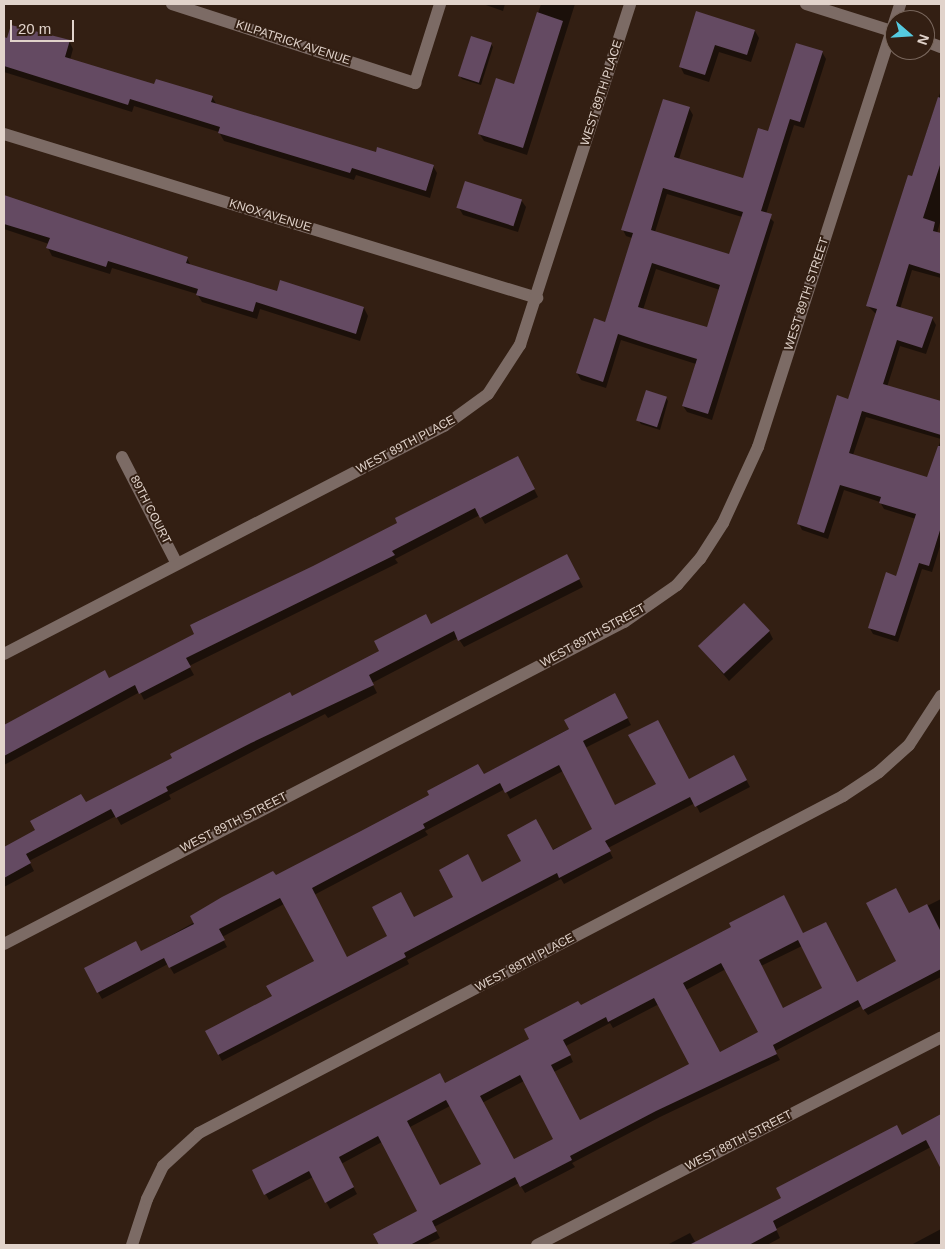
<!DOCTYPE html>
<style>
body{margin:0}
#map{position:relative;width:945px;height:1249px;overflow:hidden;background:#331f13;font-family:Arial,sans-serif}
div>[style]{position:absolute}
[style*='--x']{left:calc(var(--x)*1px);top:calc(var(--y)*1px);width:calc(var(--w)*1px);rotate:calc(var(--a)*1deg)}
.shadow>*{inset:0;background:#0007}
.building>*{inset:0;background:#644a62;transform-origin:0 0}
.minor>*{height:12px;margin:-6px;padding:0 6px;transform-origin:6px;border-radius:6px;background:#7c6b65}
span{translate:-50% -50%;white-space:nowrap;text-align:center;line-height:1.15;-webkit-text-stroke:4px #331f13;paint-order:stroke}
.street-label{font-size:12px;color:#e1d3cb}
.frame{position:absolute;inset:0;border:5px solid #e1d3cb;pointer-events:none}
.north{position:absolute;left:885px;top:10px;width:50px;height:50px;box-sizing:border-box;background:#331f13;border:1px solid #79675d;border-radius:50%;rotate:109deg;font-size:14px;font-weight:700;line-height:20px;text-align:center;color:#e1d3cb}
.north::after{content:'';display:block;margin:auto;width:18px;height:22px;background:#55cadf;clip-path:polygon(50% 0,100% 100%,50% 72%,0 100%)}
.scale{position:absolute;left:10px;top:20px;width:64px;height:22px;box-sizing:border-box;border:2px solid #e1d3cb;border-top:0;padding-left:6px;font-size:15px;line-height:18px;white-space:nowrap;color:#e1d3cb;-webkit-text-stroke:4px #331f13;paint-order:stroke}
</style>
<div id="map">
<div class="shadow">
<div style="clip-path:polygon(483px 4px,505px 4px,503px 11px)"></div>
<div style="clip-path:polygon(541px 4px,575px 4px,527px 155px,484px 141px,479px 133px,515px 86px)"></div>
<div style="clip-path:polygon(697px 13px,755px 31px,759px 38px,751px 62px,719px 52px,709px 82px,684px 74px,680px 66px)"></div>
<div style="clip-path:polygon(69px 41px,73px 49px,70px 60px,155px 86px,212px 97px,217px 105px,376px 154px,433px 166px,437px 173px,430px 198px,356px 175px,354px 180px,224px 141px,219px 132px,134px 106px,132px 112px,4px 72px,4px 44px)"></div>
<div style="clip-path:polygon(491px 44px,493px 47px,481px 85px,462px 79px,460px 76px)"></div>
<div style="clip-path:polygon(evenodd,822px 52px,826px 59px,804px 128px,794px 125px,766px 214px,774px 222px,712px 420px,687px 412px,683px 406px,696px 364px,621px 340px,606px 388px,581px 380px,577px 373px,605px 323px,632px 238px,626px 236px,623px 230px,689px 108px,693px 115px,679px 159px,743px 180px,769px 132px,822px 52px,667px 194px,742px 217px,730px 255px,655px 232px,667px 194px,822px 52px,656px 269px,720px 290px,708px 328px,643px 310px,656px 269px)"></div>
<div style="clip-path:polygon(evenodd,940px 93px,941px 219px,937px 233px,941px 235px,941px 278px,912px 270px,900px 309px,932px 318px,936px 325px,926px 354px,900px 346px,887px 387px,941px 402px,941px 543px,932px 572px,922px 569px,898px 642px,873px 634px,869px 627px,897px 577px,916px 519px,884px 509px,880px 502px,844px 490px,828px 539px,802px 530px,799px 524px,849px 401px,876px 314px,868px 306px,940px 93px,866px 417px,941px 439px,928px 479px,853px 455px,866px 417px)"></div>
<div style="clip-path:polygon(4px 197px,187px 258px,191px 266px,278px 293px,364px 308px,368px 316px,360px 341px,260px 309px,257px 319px,202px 302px,197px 294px,112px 268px,110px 274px,52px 256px,48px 248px,49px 244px,4px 229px)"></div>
<div style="clip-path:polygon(521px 200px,526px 207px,518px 232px,463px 215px,459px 208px)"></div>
<div style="clip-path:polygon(666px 398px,668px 401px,660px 430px,641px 424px,639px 421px)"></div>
<div style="clip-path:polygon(522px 465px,538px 497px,485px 524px,480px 515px,395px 559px,398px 563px,189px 666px,194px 675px,144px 700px,140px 692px,4px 765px,4px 726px,105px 671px,109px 679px)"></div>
<div style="clip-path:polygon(571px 563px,583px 587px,464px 647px,458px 638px,372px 683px,377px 693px,328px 718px,325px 714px,169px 795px,171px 799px,121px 825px,116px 816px,29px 861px,34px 871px,4px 887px,4px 848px,431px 626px)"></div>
<div style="clip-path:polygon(769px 631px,773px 639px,729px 681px,700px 647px)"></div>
<div style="clip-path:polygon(evenodd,619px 702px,631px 725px,585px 748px,615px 807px,738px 764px,750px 787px,700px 813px,695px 803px,608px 848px,613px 858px,564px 884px,561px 879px,407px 960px,409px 964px,222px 1061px,207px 1032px,273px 997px,316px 961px,284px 904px,222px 937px,227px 947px,174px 974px,168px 964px,102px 999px,98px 992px,141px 952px,276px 877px,483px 775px,619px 702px,563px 771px,594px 830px,482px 883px,347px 959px,314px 895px,428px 835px,425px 831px,505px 789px,510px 799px,563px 771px)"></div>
<div style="clip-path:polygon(evenodd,941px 899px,941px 977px,868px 1015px,861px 1006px,775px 1051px,780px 1060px,660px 1117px,572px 1163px,575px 1167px,525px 1193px,519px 1183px,434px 1227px,440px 1238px,426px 1245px,380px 1245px,375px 1234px,419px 1211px,382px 1142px,341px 1164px,357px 1194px,330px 1209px,313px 1177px,269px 1200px,253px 1171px,445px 1084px,531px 1040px,580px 1007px,803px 935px,857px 983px,898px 962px,909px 915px,941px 899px,802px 946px,824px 988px,783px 1009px,761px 966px,802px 946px,941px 899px,726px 969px,760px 1033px,720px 1054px,686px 990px,726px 969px,941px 899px,659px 1004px,691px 1064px,580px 1121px,554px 1072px,573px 1062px,566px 1046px,610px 1023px,613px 1028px,659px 1004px,941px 899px,524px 1081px,555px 1140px,514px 1161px,482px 1103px,524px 1081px,941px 899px,450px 1106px,483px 1165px,440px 1187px,410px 1127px,450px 1106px)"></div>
<div style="clip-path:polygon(941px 1116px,941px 1155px,937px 1157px,931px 1147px,776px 1229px,780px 1238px,767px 1245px,721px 1245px,715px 1233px)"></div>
<div style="clip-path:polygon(941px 1229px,941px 1245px,911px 1245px)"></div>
<div style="clip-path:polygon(690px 1233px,697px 1245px,667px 1245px)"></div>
</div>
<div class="building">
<div style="clip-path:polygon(696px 11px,755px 30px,747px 55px,715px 45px,705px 75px,679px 67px)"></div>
<div style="clip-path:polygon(537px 12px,563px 21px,523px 148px,478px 134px,496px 78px,514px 84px)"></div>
<div style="clip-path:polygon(11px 25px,70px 40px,65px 57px,154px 84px,156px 79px,213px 96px,211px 102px,376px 152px,377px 147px,434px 165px,426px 191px,352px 168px,350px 173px,218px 133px,220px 127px,130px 99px,128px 105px,4px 66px,4px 37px,7px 38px)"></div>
<div style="left:471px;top:36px;width:22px;height:42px;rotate:18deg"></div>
<div style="clip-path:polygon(evenodd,796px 43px,823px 51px,800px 122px,790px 119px,761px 211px,772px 214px,708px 414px,682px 406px,697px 359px,645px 343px,618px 334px,603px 382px,576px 373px,594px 318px,605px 322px,633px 233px,621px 230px,663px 99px,690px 107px,674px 157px,743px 178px,758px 128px,768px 131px,796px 43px,663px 188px,743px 212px,729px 254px,651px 230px,663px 188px,796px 43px,652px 263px,720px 285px,707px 327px,638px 307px,652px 263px)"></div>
<div style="clip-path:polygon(938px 97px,941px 98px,941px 162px,923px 218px,935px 222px,933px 231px,941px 233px,941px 274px,909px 264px,896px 306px,933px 317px,922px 348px,897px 340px,883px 384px,941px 401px,941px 435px,862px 411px,849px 453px,927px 477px,938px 446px,941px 446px,941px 527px,929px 566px,919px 563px,895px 636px,868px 628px,886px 572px,896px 576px,916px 514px,879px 503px,881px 497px,840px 485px,824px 533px,797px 524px,837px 395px,848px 399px,877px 309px,866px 306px,908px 175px,912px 176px)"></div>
<div style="left:465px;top:181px;width:60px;height:28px;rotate:18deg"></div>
<div style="clip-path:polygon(4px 195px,188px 257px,186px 263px,277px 291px,280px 280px,364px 307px,356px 334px,256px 302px,253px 312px,196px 295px,198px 289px,108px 261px,106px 267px,46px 248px,50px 238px,4px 224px)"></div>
<div style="left:646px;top:390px;width:22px;height:32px;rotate:18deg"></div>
<div style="clip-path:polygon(518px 456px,535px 489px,480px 518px,475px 508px,392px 551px,395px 555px,186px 658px,191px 667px,139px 694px,135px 685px,4px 756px,4px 725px,105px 670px,109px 678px,194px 634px,190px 625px,313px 566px,397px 523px,395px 518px)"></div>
<div style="clip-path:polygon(567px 554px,580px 579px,458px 641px,454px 631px,369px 675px,374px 685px,251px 743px,166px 787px,168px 791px,116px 818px,111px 809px,26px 854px,31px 863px,4px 878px,4px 847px,35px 830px,30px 821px,81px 794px,86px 802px,172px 758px,170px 754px,222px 727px,290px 692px,292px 696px,379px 651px,374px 641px,426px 614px,431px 624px)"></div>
<div style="left:744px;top:603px;width:38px;height:63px;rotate:47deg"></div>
<div style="clip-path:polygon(evenodd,615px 693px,628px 718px,583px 741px,615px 805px,656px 784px,628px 735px,658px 720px,689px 779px,734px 755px,747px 780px,695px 807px,690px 797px,605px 841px,611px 851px,559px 878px,557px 873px,404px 953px,406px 957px,218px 1055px,205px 1031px,272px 996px,266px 986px,314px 961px,280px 898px,219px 929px,225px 940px,169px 968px,164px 958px,97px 993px,84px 968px,136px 941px,141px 951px,194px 924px,190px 916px,222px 897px,273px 871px,276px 875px,361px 831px,429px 795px,427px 791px,478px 764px,484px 774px,569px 729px,564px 720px,615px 693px,559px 765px,592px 829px,553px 850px,536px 819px,507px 835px,521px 861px,482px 882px,468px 854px,439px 870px,453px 897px,414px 917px,401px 892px,372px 907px,387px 936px,347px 957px,312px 888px,425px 828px,423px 824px,500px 783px,505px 793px,559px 765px)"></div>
<div style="clip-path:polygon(evenodd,896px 888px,909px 913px,927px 904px,941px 932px,941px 969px,863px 1010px,858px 1000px,773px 1045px,777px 1054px,656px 1111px,570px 1156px,572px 1160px,520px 1187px,515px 1177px,432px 1221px,437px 1231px,410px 1245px,379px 1245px,373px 1234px,417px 1211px,378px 1136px,339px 1157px,354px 1187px,325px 1203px,309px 1171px,264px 1195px,252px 1170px,440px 1073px,445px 1083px,529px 1039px,524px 1029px,578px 1001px,581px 1005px,731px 927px,729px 923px,784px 895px,803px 933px,826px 922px,857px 982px,896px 961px,866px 903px,896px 888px,798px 940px,822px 988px,783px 1008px,759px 960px,798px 940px,896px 888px,721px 963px,758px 1032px,720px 1052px,683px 983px,721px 963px,896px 888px,654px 998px,689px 1064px,580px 1120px,551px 1065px,571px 1055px,563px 1040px,606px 1017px,608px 1022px,654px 998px,896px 888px,520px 1075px,553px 1139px,514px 1159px,480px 1096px,520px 1075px,896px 888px,446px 1100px,481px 1164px,440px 1185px,407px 1121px,446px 1100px)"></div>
<div style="clip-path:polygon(941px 1114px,941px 1169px,926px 1140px,773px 1221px,777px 1230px,749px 1245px,689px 1245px,781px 1198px,776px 1188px,897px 1125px,902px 1135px)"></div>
</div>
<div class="minor">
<div style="--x:172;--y:4;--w:256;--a:18"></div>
<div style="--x:415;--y:83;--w:83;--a:-72.4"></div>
<div style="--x:806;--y:4;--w:93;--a:17.5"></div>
<div style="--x:925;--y:41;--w:17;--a:21"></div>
<div style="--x:4;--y:134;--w:558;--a:17.1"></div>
<div style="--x:122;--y:457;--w:120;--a:62.8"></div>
<div style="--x:4;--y:654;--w:496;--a:-27.4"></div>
<div style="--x:444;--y:426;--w:54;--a:-36"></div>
<div style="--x:488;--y:394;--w:59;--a:-56.9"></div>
<div style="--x:520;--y:345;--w:358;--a:-72.1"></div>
<div style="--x:4;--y:944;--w:699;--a:-27.45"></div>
<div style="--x:624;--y:622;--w:65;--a:-34.9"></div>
<div style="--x:677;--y:585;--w:35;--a:-49"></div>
<div style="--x:700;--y:559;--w:43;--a:-57.4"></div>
<div style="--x:723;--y:523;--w:84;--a:-65.3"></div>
<div style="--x:758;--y:447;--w:465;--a:-72.2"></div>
<div style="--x:132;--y:1245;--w:48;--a:-71.9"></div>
<div style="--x:147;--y:1199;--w:37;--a:-64"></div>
<div style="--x:163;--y:1166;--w:49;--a:-42.5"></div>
<div style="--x:199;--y:1133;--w:727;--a:-27.62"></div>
<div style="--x:843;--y:796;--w:43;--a:-33.7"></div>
<div style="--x:879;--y:772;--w:40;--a:-42"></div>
<div style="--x:909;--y:745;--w:59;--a:-56.9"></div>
<div style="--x:537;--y:1245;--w:454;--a:-27.2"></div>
</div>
<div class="street-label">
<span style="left:293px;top:43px;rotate:18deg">KILPATRICK AVENUE</span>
<span style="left:602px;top:93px;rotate:-72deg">WEST 89TH PLACE</span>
<span style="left:270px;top:216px;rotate:17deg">KNOX AVENUE</span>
<span style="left:807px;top:294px;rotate:-72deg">WEST 89TH STREET</span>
<span style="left:406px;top:445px;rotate:-28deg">WEST 89TH PLACE</span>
<span style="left:150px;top:510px;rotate:63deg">89TH COURT</span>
<span style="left:593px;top:636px;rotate:-29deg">WEST 89TH STREET</span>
<span style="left:234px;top:823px;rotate:-27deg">WEST 89TH STREET</span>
<span style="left:525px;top:963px;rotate:-28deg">WEST 88TH PLACE</span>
<span style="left:739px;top:1141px;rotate:-27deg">WEST 88TH STREET</span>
</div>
<div class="frame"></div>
<div class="north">N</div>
<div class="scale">20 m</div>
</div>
